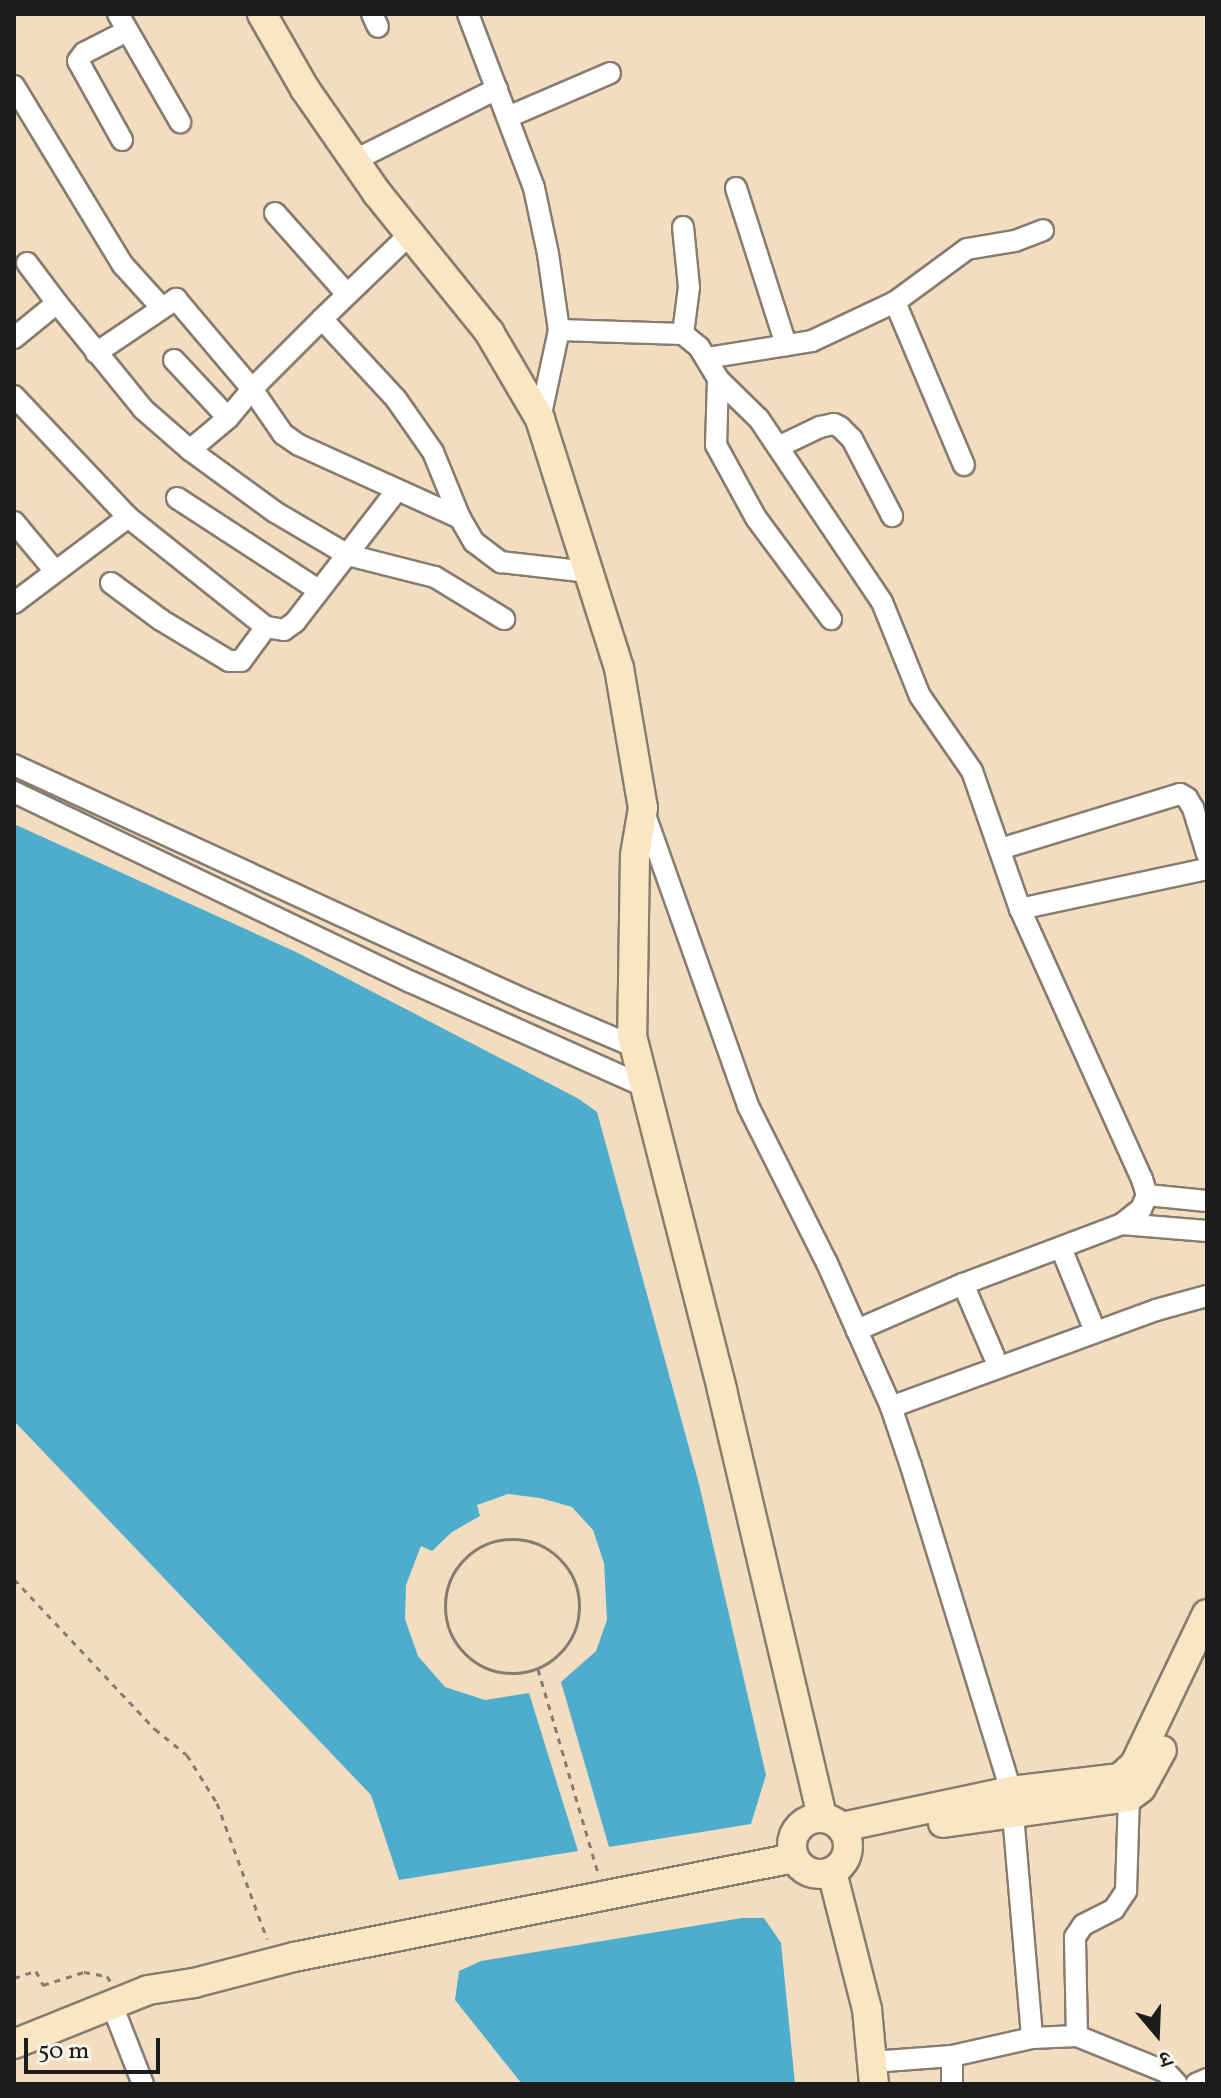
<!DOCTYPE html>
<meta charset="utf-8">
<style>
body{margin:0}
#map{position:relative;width:1221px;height:2098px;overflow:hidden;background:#f3ddc0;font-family:Vollkorn,"Noto Serif Devanagari",serif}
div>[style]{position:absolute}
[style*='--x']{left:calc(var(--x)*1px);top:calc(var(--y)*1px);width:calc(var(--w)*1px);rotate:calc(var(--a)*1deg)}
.water>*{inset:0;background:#4eadcd}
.path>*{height:3px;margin-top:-1.5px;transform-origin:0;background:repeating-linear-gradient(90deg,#887c6e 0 6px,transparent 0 12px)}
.path>.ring{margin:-1.5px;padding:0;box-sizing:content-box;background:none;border:3px solid #887c6e;border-radius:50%}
.roads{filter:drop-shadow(2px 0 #887c6e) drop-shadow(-2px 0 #887c6e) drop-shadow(0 2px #887c6e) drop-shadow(0 -2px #887c6e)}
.street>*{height:20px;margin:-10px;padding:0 10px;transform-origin:10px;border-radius:10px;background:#fff}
.secondary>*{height:28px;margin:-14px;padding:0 14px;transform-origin:14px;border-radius:14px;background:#fbe6c4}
.secondary>.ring{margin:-14px;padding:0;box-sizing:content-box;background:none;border:28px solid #fbe6c4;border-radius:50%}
span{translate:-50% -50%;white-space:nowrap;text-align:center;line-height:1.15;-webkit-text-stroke:6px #f7f3e8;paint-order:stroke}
.frame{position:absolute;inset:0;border:16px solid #1c1c1c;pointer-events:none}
.north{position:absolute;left:1117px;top:1994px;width:80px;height:80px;-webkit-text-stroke:6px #f7f3e8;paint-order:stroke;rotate:161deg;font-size:22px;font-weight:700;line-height:32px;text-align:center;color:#1c1c1c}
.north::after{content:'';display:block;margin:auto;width:28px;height:36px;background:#1c1c1c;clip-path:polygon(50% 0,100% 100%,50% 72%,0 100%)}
.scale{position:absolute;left:24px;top:2038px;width:136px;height:36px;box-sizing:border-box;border:4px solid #1c1c1c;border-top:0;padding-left:10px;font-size:24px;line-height:28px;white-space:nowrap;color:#1c1c1c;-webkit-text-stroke:6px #f7f3e8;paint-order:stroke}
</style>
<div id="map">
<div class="water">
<div style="clip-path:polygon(14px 824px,296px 952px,579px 1099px,597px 1112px,699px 1484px,766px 1775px,751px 1824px,609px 1847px,561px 1682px,596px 1651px,607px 1620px,604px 1563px,593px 1530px,572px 1507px,540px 1498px,508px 1494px,477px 1505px,480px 1516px,452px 1532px,432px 1551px,421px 1546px,406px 1585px,405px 1619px,418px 1656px,445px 1687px,485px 1700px,529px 1693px,578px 1851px,399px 1880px,371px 1795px,14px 1421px)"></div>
<div style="clip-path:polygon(742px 1918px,764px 1918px,781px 1943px,795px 2084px,522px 2084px,455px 2000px,459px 1971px,481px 1961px)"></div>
</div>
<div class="path">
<div class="ring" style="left:445px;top:1539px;width:131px;height:131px"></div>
<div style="--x:14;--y:1579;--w:206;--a:46.8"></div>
<div style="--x:155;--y:1729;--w:41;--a:39.1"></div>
<div style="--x:187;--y:1755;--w:57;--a:58"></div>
<div style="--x:217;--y:1803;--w:145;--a:69.8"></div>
<div style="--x:538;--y:1669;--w:213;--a:73.6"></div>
<div style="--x:14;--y:1978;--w:23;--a:-18"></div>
<div style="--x:36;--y:1971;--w:16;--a:63"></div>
<div style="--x:43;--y:1985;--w:43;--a:-17.6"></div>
<div style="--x:84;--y:1972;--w:23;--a:10"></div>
<div style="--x:107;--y:1976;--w:6;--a:59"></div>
</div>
<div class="roads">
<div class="street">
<div style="--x:118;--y:14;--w:125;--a:60.1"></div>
<div style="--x:372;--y:14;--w:14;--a:65"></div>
<div style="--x:468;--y:14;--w:186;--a:69.2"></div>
<div style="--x:534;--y:188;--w:67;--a:78"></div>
<div style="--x:548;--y:254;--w:77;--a:81.8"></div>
<div style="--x:559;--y:330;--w:91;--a:102.1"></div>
<div style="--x:14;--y:86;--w:210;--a:58.7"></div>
<div style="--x:123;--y:265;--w:57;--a:47.9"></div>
<div style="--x:508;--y:117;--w:111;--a:-23.3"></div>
<div style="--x:122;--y:140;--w:90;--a:-119.1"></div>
<div style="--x:78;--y:61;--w:10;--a:-53"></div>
<div style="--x:84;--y:53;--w:48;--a:-27.1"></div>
<div style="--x:355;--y:160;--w:159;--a:-26.6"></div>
<div style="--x:736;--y:188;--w:165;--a:72.3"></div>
<div style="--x:275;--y:213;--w:108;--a:48.4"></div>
<div style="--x:683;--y:227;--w:60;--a:84.3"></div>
<div style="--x:689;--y:287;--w:47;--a:97.3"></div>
<div style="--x:27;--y:263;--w:50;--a:53.1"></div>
<div style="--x:895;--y:302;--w:177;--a:67.1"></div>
<div style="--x:322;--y:319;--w:122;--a:-44"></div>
<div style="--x:559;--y:330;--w:124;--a:1.8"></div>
<div style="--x:683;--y:334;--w:21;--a:39"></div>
<div style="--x:699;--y:347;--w:37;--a:59"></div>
<div style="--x:718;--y:379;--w:66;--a:91.7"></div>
<div style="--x:716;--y:445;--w:83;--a:61.3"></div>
<div style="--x:756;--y:518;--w:126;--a:53.4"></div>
<div style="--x:14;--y:338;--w:55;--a:-39.1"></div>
<div style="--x:57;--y:303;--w:136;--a:50.9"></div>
<div style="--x:143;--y:409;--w:62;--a:41.1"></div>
<div style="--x:190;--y:450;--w:50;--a:-40.1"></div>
<div style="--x:228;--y:418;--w:38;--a:-50"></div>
<div style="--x:252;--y:389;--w:99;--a:-45"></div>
<div style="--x:322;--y:319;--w:109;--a:47.2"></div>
<div style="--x:396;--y:399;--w:65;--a:55.1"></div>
<div style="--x:433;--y:452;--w:71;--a:67.8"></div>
<div style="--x:460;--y:518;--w:28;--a:60"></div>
<div style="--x:474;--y:542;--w:34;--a:37"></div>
<div style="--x:501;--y:562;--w:89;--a:6.5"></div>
<div style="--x:96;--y:353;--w:97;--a:-34"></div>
<div style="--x:176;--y:299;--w:118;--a:49.8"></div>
<div style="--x:252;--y:389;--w:55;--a:55.4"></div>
<div style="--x:283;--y:434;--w:19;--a:35"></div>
<div style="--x:299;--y:445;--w:177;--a:24.4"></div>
<div style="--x:707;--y:358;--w:106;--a:-9.2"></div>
<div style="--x:812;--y:341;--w:92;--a:-25.2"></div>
<div style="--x:895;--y:302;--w:89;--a:-36.4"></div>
<div style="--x:967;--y:249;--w:49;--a:-9.5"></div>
<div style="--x:1015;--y:241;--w:30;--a:-21"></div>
<div style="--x:174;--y:360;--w:79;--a:47"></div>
<div style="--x:718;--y:379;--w:57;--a:44.3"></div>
<div style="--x:759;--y:419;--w:220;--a:56.1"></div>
<div style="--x:882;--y:602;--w:101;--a:68"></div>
<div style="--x:920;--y:696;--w:91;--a:55.3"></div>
<div style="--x:972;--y:771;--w:146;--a:70.8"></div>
<div style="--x:1020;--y:909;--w:296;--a:65.7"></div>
<div style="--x:1142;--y:1179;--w:17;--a:73"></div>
<div style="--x:1147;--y:1195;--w:15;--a:113"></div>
<div style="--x:1141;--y:1209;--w:24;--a:142"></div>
<div style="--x:1122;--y:1224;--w:170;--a:159.3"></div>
<div style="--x:963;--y:1284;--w:116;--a:156.5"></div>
<div style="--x:14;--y:396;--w:166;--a:46.7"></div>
<div style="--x:128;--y:517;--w:176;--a:38.6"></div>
<div style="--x:266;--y:627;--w:18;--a:9"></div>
<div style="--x:284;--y:630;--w:14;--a:-36"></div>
<div style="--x:295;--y:622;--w:167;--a:-52.3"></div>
<div style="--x:778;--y:447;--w:47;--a:-25.5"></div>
<div style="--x:820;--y:427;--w:14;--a:-12"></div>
<div style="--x:834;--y:424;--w:7;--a:27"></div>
<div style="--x:840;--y:427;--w:17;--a:45"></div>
<div style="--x:852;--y:439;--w:87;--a:62.5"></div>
<div style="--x:190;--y:450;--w:105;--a:36.1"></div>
<div style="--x:275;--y:512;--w:85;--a:30.5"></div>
<div style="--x:348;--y:555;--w:90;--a:14.2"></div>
<div style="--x:435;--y:577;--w:81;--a:31.3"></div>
<div style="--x:177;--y:498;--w:168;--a:33.1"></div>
<div style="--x:14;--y:522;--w:64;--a:50.1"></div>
<div style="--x:111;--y:583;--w:62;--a:36.5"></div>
<div style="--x:161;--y:620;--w:79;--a:31.1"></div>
<div style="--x:229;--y:661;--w:12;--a:0"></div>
<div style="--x:241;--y:661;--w:42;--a:-53.7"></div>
<div style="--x:14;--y:603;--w:143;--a:-37"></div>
<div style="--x:14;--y:765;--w:562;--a:24.7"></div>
<div style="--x:525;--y:1000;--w:120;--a:23.1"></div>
<div style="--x:14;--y:792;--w:440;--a:25.6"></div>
<div style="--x:411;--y:982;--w:254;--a:24.1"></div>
<div style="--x:644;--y:812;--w:312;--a:70.5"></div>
<div style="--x:748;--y:1106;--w:176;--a:63.3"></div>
<div style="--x:827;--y:1263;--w:158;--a:66"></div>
<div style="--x:891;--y:1407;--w:62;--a:71.3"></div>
<div style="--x:911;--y:1466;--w:340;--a:72.9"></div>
<div style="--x:1011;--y:1791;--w:248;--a:85.1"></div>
<div style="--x:1000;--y:849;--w:188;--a:-17"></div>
<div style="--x:1180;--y:794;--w:8;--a:30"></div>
<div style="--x:1187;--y:798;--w:12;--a:59"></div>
<div style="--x:1193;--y:808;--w:48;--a:73.1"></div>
<div style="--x:1020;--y:909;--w:191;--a:-12.1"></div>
<div style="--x:1147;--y:1195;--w:60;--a:5.7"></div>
<div style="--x:1122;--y:1224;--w:85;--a:4.7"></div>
<div style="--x:1061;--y:1248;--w:79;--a:67.7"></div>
<div style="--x:963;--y:1284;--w:78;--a:66.7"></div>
<div style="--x:891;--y:1407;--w:282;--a:-20.1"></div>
<div style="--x:1156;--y:1310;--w:53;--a:-15.4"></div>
<div style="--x:112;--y:2005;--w:85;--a:68.6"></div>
<div style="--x:1077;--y:2036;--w:99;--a:-91.2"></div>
<div style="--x:1075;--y:1937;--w:14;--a:-56"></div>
<div style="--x:1083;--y:1925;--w:35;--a:-27"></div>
<div style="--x:1114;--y:1909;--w:22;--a:-56"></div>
<div style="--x:1126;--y:1891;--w:94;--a:-88.2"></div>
<div style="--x:952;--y:2056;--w:28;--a:90"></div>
<div style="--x:872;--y:2062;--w:80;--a:-4.3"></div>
<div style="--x:952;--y:2056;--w:82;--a:-12.7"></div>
<div style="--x:1032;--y:2038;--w:45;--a:-2.5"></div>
<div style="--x:1077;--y:2036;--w:96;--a:22"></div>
<div style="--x:1166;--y:2072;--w:16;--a:47"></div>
<div style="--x:1196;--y:2084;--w:12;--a:-24"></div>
</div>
<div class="secondary">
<div style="--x:262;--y:14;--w:86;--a:60.2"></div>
<div style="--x:305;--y:89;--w:126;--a:55.3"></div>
<div style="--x:377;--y:193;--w:179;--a:51.1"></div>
<div style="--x:489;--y:332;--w:101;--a:59.6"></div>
<div style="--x:540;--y:419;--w:261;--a:72.4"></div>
<div style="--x:619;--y:668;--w:142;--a:80.3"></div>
<div style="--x:643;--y:808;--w:48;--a:99.7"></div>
<div style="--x:635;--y:855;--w:181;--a:90.9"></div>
<div style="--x:632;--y:1036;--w:365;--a:75.7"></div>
<div style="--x:722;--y:1390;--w:439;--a:76.8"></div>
<div class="ring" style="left:792px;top:1818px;width:28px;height:28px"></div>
<div style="--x:943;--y:1823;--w:188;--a:-8"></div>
<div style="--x:1129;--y:1797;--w:15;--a:-37"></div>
<div style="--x:1141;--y:1788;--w:43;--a:-61.1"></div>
<div style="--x:842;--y:1827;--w:173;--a:-12"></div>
<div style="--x:1011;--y:1791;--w:110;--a:-6.8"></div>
<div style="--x:1120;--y:1778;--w:21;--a:-43"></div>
<div style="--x:1135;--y:1764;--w:166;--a:-64.4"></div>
<div style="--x:832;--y:1872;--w:141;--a:75.7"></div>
<div style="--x:867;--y:2009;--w:75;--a:84.7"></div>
<div style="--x:14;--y:2044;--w:144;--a:-21.9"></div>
<div style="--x:148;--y:1990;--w:47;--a:-8.7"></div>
<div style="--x:194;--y:1983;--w:103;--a:-14.6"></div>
<div style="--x:294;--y:1957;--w:510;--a:-11.2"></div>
</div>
</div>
<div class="frame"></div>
<div class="north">उ</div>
<div class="scale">50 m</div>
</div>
